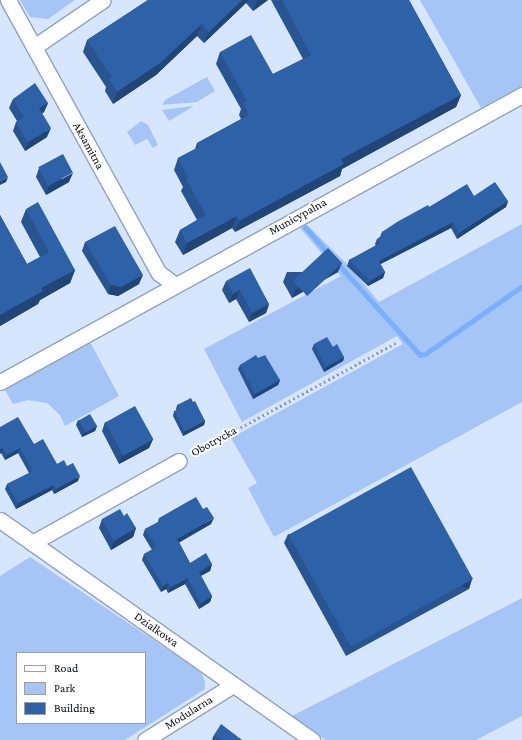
<!DOCTYPE html>
<meta charset="utf-8">
<style>
body{margin:0}
#map{position:relative;width:522px;height:740px;overflow:hidden;background:#d5e6fe;font-family:"Crimson Pro",serif}
div>[style]{position:absolute}
[style*='--x']{left:calc(var(--x)*1px);top:calc(var(--y)*1px);width:calc(var(--w)*1px);rotate:calc(var(--a)*1deg)}
.green>*{inset:0;background:#a4c5f5}
.stream>*{height:5px;margin:-2.5px;padding:0 2.5px;transform-origin:2.5px;border-radius:2.5px;background:#79b0fd}
.path>*{height:2.5px;margin-top:-1.25px;transform-origin:0;background:repeating-linear-gradient(90deg,#8f9caf 0 2px,transparent 0 5px)}
.roads{filter:drop-shadow(1px 0 #8fa3bf) drop-shadow(-1px 0 #8fa3bf) drop-shadow(0 1px #8fa3bf) drop-shadow(0 -1px #8fa3bf)}
.street>*{height:15px;margin:-7.5px;padding:0 7.5px;transform-origin:7.5px;border-radius:7.5px;background:#fff}
.wall>*{inset:0;background:#285490}
.shaded-wall>*{inset:0;background:#204576;transform-origin:0 0}
.building>*{inset:0;background:#2e62a8;transform-origin:0 0}
span{translate:-50% -50%;white-space:nowrap;text-align:center;line-height:1.15;-webkit-text-stroke:4px #fff;paint-order:stroke}
.street-label{font-size:12px;color:#060c16}
.legend{position:absolute;left:16px;top:652px;width:130px;height:72px;box-sizing:border-box;background:#fff;border:1px solid #9b9ea2;margin:0;padding:5px 7px;list-style:none;font-size:12px;color:#060c16}
.legend li{display:flex;align-items:center;gap:8px;height:20px}
.legend b{width:20px;border:1px solid #9b9ea2}
</style>
<div id="map">
<div class="green">
<div style="clip-path:polygon(20px 0,75px 0,48px 19px,30px 17px)"></div>
<div style="clip-path:polygon(420px 0,522px 0,522px 86px,481px 108px)"></div>
<div style="clip-path:polygon(207px 77px,215px 91px,197px 102px,162px 105px,165px 100px)"></div>
<div style="clip-path:polygon(194px 106px,169px 121px,162px 110px)"></div>
<div style="clip-path:polygon(141px 121px,148px 125px,158px 145px,153px 148px,147px 139px,135px 145px,127px 132px)"></div>
<div style="clip-path:polygon(522px 224px,522px 402px,274px 537px,248px 488px,257px 483px,231px 438px,403px 344px,397px 336px,242px 422px,204px 349px,341px 276px,300px 228px,307px 225px,348px 265px,379px 302px)"></div>
<div style="clip-path:polygon(89px 340px,119px 396px,65px 426px,60px 415px,47px 403px,28px 400px,13px 404px,4px 388px)"></div>
<div style="clip-path:polygon(evenodd,30px 557px,201px 672px,205px 682px,205px 689px,125px 740px,0 740px,0 576px,30px 557px,17px 653px,145px 653px,145px 723px,17px 723px,17px 653px)"></div>
<div style="clip-path:polygon(522px 598px,522px 716px,476px 740px,326px 740px,290px 717px)"></div>
</div>
<div class="stream">
<div style="--x:305;--y:227;--w:37;--a:49"></div>
<div style="--x:336;--y:262;--w:125;--a:47.9"></div>
<div style="--x:420;--y:355;--w:5;--a:-11"></div>
<div style="--x:425;--y:354;--w:118;--a:-35"></div>
</div>
<div class="path">
<div style="--x:192;--y:454;--w:234;--a:-28.6"></div>
</div>
<div class="roads">
<div class="street">
<div style="--x:8;--y:0;--w:312;--a:61.1"></div>
<div style="--x:159;--y:273;--w:20;--a:37"></div>
<div style="--x:34;--y:47;--w:83;--a:-34.3"></div>
<div style="--x:0;--y:382;--w:596;--a:-28.8"></div>
<div style="--x:0;--y:520;--w:382;--a:35.2"></div>
<div style="--x:32;--y:543;--w:168;--a:-29.2"></div>
<div style="--x:145;--y:740;--w:104;--a:-32"></div>
</div>
</div>
<div class="wall">
<div style="clip-path:polygon(148px 0,268px 0,253px 11px,246px 3px,204px 43px,197px 36px,156px 75px,113px 104px,105px 91px,106px 87px,83px 52px,87px 40px)"></div>
<div style="clip-path:polygon(271px 0,409px 0,461px 95px,456px 107px,342px 169px,340px 176px,235px 232px,232px 228px,183px 255px,175px 242px,180px 230px,197px 220px,181px 191px,183px 187px,174px 170px,178px 158px,195px 149px,197px 143px,241px 119px,239px 115px,241px 109px,216px 64px,220px 52px,273px 74px,303px 59px)"></div>
<div style="clip-path:polygon(13px 99px,48px 103px,44px 112px,42px 114px,47px 137px,25px 151px,13px 131px,16px 122px,17px 121px,9px 108px)"></div>
<div style="clip-path:polygon(39px 168px,69px 182px,46px 195px,36px 177px)"></div>
<div style="clip-path:polygon(474px 196px,508px 201px,506px 207px,457px 239px,451px 228px,380px 264px,385px 272px,383px 278px,368px 286px,347px 266px,349px 260px,376px 246px,375px 244px,377px 239px,380px 237px,382px 232px,429px 207px)"></div>
<div style="clip-path:polygon(26px 209px,75px 270px,70px 283px,40px 300px,38px 304px,0 326px,0 215px,27px 264px,40px 257px,21px 222px)"></div>
<div style="clip-path:polygon(85px 242px,139px 284px,118px 296px,108px 294px,82px 251px)"></div>
<div style="clip-path:polygon(287px 272px,338px 272px,292px 298px,283px 282px)"></div>
<div style="clip-path:polygon(226px 281px,269px 304px,266px 313px,249px 322px,236px 299px,229px 303px,222px 290px)"></div>
<div style="clip-path:polygon(314px 344px,344px 357px,343px 361px,324px 372px,312px 349px)"></div>
<div style="clip-path:polygon(258px 358px,280px 380px,278px 385px,253px 399px,238px 369px,240px 365px)"></div>
<div style="clip-path:polygon(193px 402px,205px 421px,204px 425px,183px 436px,173px 416px,174px 411px,176px 411px,176px 410px,177px 405px)"></div>
<div style="clip-path:polygon(78px 420px,97px 426px,95px 431px,82px 437px,76px 425px)"></div>
<div style="clip-path:polygon(105px 422px,153px 439px,149px 448px,119px 464px,102px 431px)"></div>
<div style="clip-path:polygon(0 427px,34px 444px,57px 464px,67px 466px,78px 481px,54px 494px,52px 490px,16px 509px,5px 489px,7px 484px,29px 473px,18px 453px,5px 460px,1px 453px)"></div>
<div style="clip-path:polygon(159px 518px,211px 524px,179px 542px,190px 563px,212px 564px,210px 571px,201px 576px,212px 596px,210px 602px,199px 609px,185px 584px,168px 593px,166px 589px,161px 592px,142px 560px,144px 554px,152px 550px,143px 535px,145px 529px,158px 522px)"></div>
<div style="clip-path:polygon(102px 519px,136px 528px,133px 537px,111px 550px,99px 528px)"></div>
<div style="clip-path:polygon(288px 534px,472px 579px,469px 589px,346px 656px,284px 543px)"></div>
<div style="clip-path:polygon(214px 735px,242px 740px,213px 740px,212px 739px)"></div>
</div>
<div class="shaded-wall">
<div style="clip-path:polygon(242px 0,248px 0,246px 3px,204px 43px,209px 32px)"></div>
<div style="clip-path:polygon(257px 0,268px 0,253px 11px)"></div>
<div style="clip-path:polygon(202px 24px,197px 36px,156px 75px,113px 104px,117px 92px)"></div>
<div style="clip-path:polygon(461px 95px,456px 107px,342px 169px,340px 176px,235px 232px,239px 221px,341px 159px)"></div>
<div style="clip-path:polygon(48px 103px,44px 112px,35px 117px,39px 108px)"></div>
<div style="clip-path:polygon(51px 128px,47px 137px,25px 151px,28px 142px)"></div>
<div style="clip-path:polygon(73px 173px,69px 182px,46px 195px,49px 186px)"></div>
<div style="clip-path:polygon(8px 177px,6px 182px,0 185px,0 181px)"></div>
<div style="clip-path:polygon(508px 201px,506px 207px,457px 239px,459px 233px)"></div>
<div style="clip-path:polygon(237px 216px,232px 228px,183px 255px,187px 243px)"></div>
<div style="clip-path:polygon(453px 222px,451px 228px,377px 266px,379px 261px)"></div>
<div style="clip-path:polygon(342px 263px,338px 272px,292px 298px,296px 289px)"></div>
<div style="clip-path:polygon(75px 270px,70px 283px,40px 300px,38px 304px,0 326px,0 315px,41px 288px)"></div>
<div style="clip-path:polygon(385px 272px,383px 278px,368px 286px,370px 281px)"></div>
<div style="clip-path:polygon(143px 275px,139px 284px,118px 296px,108px 294px,111px 285px)"></div>
<div style="clip-path:polygon(240px 290px,236px 299px,229px 303px,233px 294px)"></div>
<div style="clip-path:polygon(269px 304px,266px 313px,249px 322px,252px 313px)"></div>
<div style="clip-path:polygon(344px 357px,343px 361px,324px 372px,326px 367px)"></div>
<div style="clip-path:polygon(280px 380px,278px 385px,253px 399px,255px 394px)"></div>
<div style="clip-path:polygon(205px 421px,204px 425px,183px 436px,185px 431px)"></div>
<div style="clip-path:polygon(97px 426px,95px 431px,82px 437px,84px 433px)"></div>
<div style="clip-path:polygon(153px 439px,149px 448px,119px 464px,122px 455px)"></div>
<div style="clip-path:polygon(3px 448px,1px 453px,0 454px,0 449px)"></div>
<div style="clip-path:polygon(20px 448px,18px 453px,5px 460px,7px 455px)"></div>
<div style="clip-path:polygon(80px 476px,78px 481px,54px 494px,56px 489px)"></div>
<div style="clip-path:polygon(54px 485px,52px 490px,16px 509px,18px 503px)"></div>
<div style="clip-path:polygon(214px 518px,211px 524px,175px 545px,177px 539px)"></div>
<div style="clip-path:polygon(136px 528px,133px 537px,111px 550px,114px 541px)"></div>
<div style="clip-path:polygon(212px 564px,210px 571px,196px 578px,199px 572px)"></div>
<div style="clip-path:polygon(188px 578px,185px 584px,168px 593px,171px 587px)"></div>
<div style="left:472px;top:579px;width:10px;height:140px;rotate:107deg"></div>
<div style="clip-path:polygon(168px 583px,166px 589px,161px 592px,163px 586px)"></div>
<div style="clip-path:polygon(212px 596px,210px 602px,199px 609px,201px 603px)"></div>
</div>
<div class="building">
<div style="clip-path:polygon(148px 0,242px 0,209px 32px,202px 24px,160px 63px,117px 92px,109px 79px,112px 77px,87px 40px)"></div>
<div style="clip-path:polygon(282px 0,409px 0,461px 95px,341px 159px,344px 164px,239px 221px,237px 216px,187px 243px,180px 230px,206px 215px,186px 179px,188px 177px,178px 158px,199px 147px,197px 143px,249px 115px,243px 103px,247px 101px,220px 52px,251px 35px,273px 74px,311px 55px)"></div>
<div style="clip-path:polygon(35px 83px,48px 103px,39px 108px,51px 128px,28px 142px,16px 122px,24px 117px,13px 99px)"></div>
<div style="left:63px;top:154px;width:21px;height:28px;rotate:62deg"></div>
<div style="clip-path:polygon(0 162px,8px 177px,0 181px)"></div>
<div style="clip-path:polygon(495px 182px,508px 201px,459px 233px,453px 222px,379px 261px,385px 272px,370px 281px,349px 260px,380px 243px,377px 239px,383px 235px,382px 232px,397px 222px,428px 205px,429px 207px,467px 184px,474px 196px)"></div>
<div style="clip-path:polygon(38px 202px,75px 270px,41px 288px,43px 291px,0 315px,0 215px,27px 264px,49px 252px,26px 209px)"></div>
<div style="clip-path:polygon(115px 226px,143px 275px,121px 287px,111px 285px,85px 242px)"></div>
<div style="left:328px;top:248px;width:21px;height:48px;rotate:47deg"></div>
<div style="clip-path:polygon(250px 268px,269px 304px,252px 313px,240px 290px,233px 294px,226px 281px)"></div>
<div style="clip-path:polygon(327px 337px,333px 347px,337px 344px,344px 357px,326px 367px,314px 344px)"></div>
<div style="clip-path:polygon(256px 355px,258px 358px,265px 355px,280px 380px,255px 394px,240px 365px)"></div>
<div style="clip-path:polygon(191px 398px,193px 402px,195px 401px,205px 421px,185px 431px,174px 411px,179px 409px,177px 405px)"></div>
<div style="left:135px;top:406px;width:38px;height:34px;rotate:61deg"></div>
<div style="left:90px;top:414px;width:14px;height:13px;rotate:60deg"></div>
<div style="clip-path:polygon(18px 417px,34px 444px,43px 439px,57px 464px,64px 460px,67px 466px,73px 463px,80px 476px,56px 489px,54px 485px,18px 503px,7px 484px,33px 471px,20px 448px,7px 455px,3px 448px,0 449px,0 427px)"></div>
<div style="left:411px;top:467px;width:128px;height:140px;rotate:61deg"></div>
<div style="clip-path:polygon(196px 497px,203px 509px,207px 507px,214px 518px,177px 539px,190px 563px,206px 553px,212px 564px,199px 572px,212px 596px,201px 603px,188px 578px,171px 587px,168px 583px,163px 586px,144px 554px,156px 547px,145px 529px,161px 521px,159px 518px)"></div>
<div style="clip-path:polygon(120px 509px,124px 516px,127px 513px,136px 528px,114px 541px,102px 519px)"></div>
<div style="clip-path:polygon(221px 724px,242px 740px,221px 740px,214px 735px)"></div>
</div>
<div class="street-label">
<span style="left:88px;top:146px;rotate:61deg">Aksamitna</span>
<span style="left:298px;top:217px;rotate:-29deg">Municypalna</span>
<span style="left:214px;top:442px;rotate:-29deg">Obotrycka</span>
<span style="left:156px;top:630px;rotate:35deg">Działkowa</span>
<span style="left:189px;top:713px;rotate:-32deg">Modularna</span>
</div>
<ul class="legend">
<li><b style="height:5px;background:#fff"></b>Road</li>
<li><b style="height:11px;background:#a4c5f5"></b>Park</li>
<li><b style="height:11px;background:#2e62a8"></b>Building</li>
</ul>
</div>
